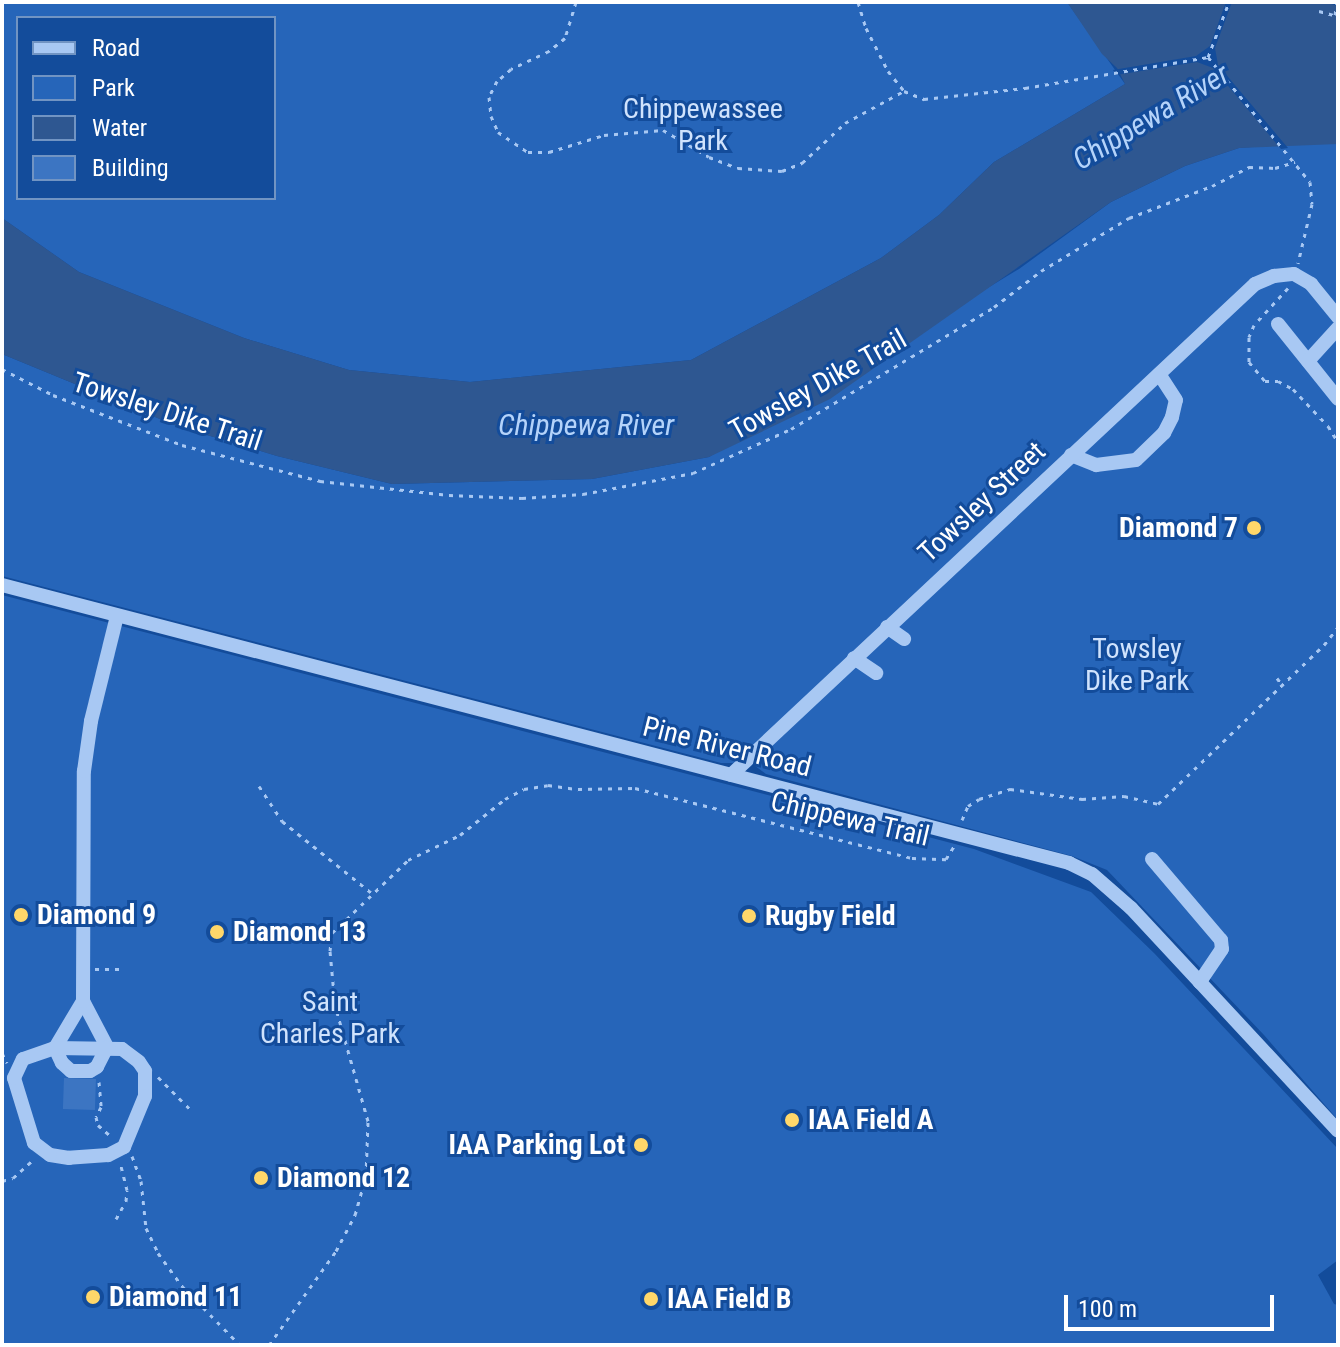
<!DOCTYPE html>
<style>
body{margin:0}
#map{position:relative;width:1340px;height:1347px;overflow:hidden;background:#134c9b;font-family:"Roboto Condensed",sans-serif}
div>[style]{position:absolute}
[style*='--x']{left:calc(var(--x)*1px);top:calc(var(--y)*1px);width:calc(var(--w)*1px);rotate:calc(var(--a)*1deg)}
.green>*{inset:0;background:#2665b9}
.water>*{inset:0;background:#2e5791}
.pier>*{inset:0;background:#134c9b}
.building>*{inset:0;background:#3c75c2;transform-origin:0 0}
.path>*{height:3px;margin-top:-1.5px;transform-origin:0;background:repeating-linear-gradient(90deg,#a8c8f3 0 4px,transparent 0 10px)}
.minor>*{height:14px;margin:-7px;padding:0 7px;transform-origin:7px;border-radius:7px;background:#a8c8f3}
.dots>*{width:22px;height:22px;translate:-50% -50%;box-sizing:border-box;border:4px solid #134c9b;border-radius:50%}
span{translate:-50% -50%;white-space:nowrap;text-align:center;line-height:1.15;-webkit-text-stroke:6px #134c9b;paint-order:stroke}
.park-label{font-size:28px;color:#d0e3fd}
.street-label{font-size:28px;color:#fff}
.poi-label{font-size:28px;color:#fff;font-weight:700}
.right{translate:-100% -50%;text-align:right}
.left{translate:0 -50%;text-align:left}
.water-label{font-size:30px;color:#b4d3fa;font-style:italic}
.frame{position:absolute;inset:0;border:4px solid #fff;pointer-events:none}
.legend{position:absolute;left:16px;top:16px;width:260px;height:184px;box-sizing:border-box;background:#134c9b;border:2px solid #7194c3;margin:0;padding:10px 14px;list-style:none;font-size:24px;color:#fff}
.legend li{display:flex;align-items:center;gap:16px;height:40px}
.legend b{width:40px;border:2px solid #7194c3}
.scale{position:absolute;left:1064px;top:1295px;width:210px;height:36px;box-sizing:border-box;border:4px solid #fff;border-top:0;padding-left:10px;font-size:24px;line-height:28px;white-space:nowrap;color:#fff;-webkit-text-stroke:6px #134c9b;paint-order:stroke}
</style>
<div id="map">
<div class="green">
<div style="clip-path:polygon(evenodd,2px 2px,1067px 2px,1125px 84px,994px 162px,939px 215px,881px 258px,691px 360px,470px 382px,349px 370px,244px 338px,79px 272px,2px 218px,2px 2px,18px 18px,274px 18px,274px 198px,18px 198px,18px 18px)"></div>
<div style="clip-path:polygon(1303px 143px,1338px 144px,1338px 1120px,1264px 1035px,1107px 870px,1072px 856px,766px 774px,743px 757px,733px 763px,721px 763px,2px 576px,2px 354px,177px 426px,277px 456px,392px 484px,592px 479px,709px 457px,1019px 269px,1111px 202px,1185px 166px,1239px 148px)"></div>
<div style="clip-path:polygon(2px 595px,974px 849px,1091px 892px,1154px 953px,1338px 1149px,1338px 1260px,1318px 1275px,1334px 1304px,1338px 1305px,1338px 1345px,2px 1345px)"></div>
</div>
<div class="water">
<div style="clip-path:polygon(1067px 2px,1325px 2px,1338px 6px,1338px 144px,1239px 148px,1185px 166px,1111px 202px,830px 399px,709px 457px,592px 479px,392px 484px,277px 456px,177px 426px,2px 354px,2px 218px,79px 272px,244px 338px,349px 370px,470px 382px,691px 360px,881px 258px,939px 215px,994px 162px,1125px 84px,1117px 68px,1102px 54px)"></div>
</div>
<div class="pier">
<div style="clip-path:polygon(1226px 2px,1232px 2px,1215px 48px,1218px 65px,1288px 148px,1281px 149px,1213px 68px,1197px 62px,1116px 75px,1113px 70px,1196px 56px,1210px 46px)"></div>
</div>
<div class="building">
<div style="left:64px;top:1078px;width:32px;height:31px;rotate:2deg"></div>
</div>
<div class="path">
<div style="--x:576;--y:2;--w:38;--a:107"></div>
<div style="--x:565;--y:38;--w:21;--a:141"></div>
<div style="--x:549;--y:51;--w:42;--a:154.7"></div>
<div style="--x:511;--y:69;--w:18;--a:139"></div>
<div style="--x:497;--y:81;--w:18;--a:117"></div>
<div style="--x:489;--y:97;--w:19;--a:84"></div>
<div style="--x:491;--y:116;--w:17;--a:66"></div>
<div style="--x:498;--y:132;--w:36;--a:34"></div>
<div style="--x:528;--y:152;--w:21;--a:0"></div>
<div style="--x:549;--y:152;--w:58;--a:-17.2"></div>
<div style="--x:604;--y:135;--w:59;--a:-4.8"></div>
<div style="--x:663;--y:130;--w:53;--a:30.4"></div>
<div style="--x:709;--y:157;--w:31;--a:21"></div>
<div style="--x:738;--y:168;--w:44;--a:3.9"></div>
<div style="--x:782;--y:171;--w:22;--a:-22"></div>
<div style="--x:802;--y:163;--w:59;--a:-42.9"></div>
<div style="--x:845;--y:123;--w:67;--a:-28.5"></div>
<div style="--x:858;--y:2;--w:27;--a:73"></div>
<div style="--x:866;--y:28;--w:48;--a:62.9"></div>
<div style="--x:888;--y:71;--w:26;--a:51"></div>
<div style="--x:904;--y:91;--w:22;--a:22"></div>
<div style="--x:924;--y:99;--w:102;--a:-6.2"></div>
<div style="--x:1025;--y:88;--w:186;--a:-9.6"></div>
<div style="--x:1319;--y:11;--w:20;--a:15"></div>
<div style="--x:1335;--y:15;--w:13;--a:-81"></div>
<div style="--x:1208;--y:57;--w:161;--a:50.8"></div>
<div style="--x:1310;--y:182;--w:22;--a:85"></div>
<div style="--x:1312;--y:204;--w:61;--a:103.3"></div>
<div style="--x:1208;--y:57;--w:59;--a:-69.1"></div>
<div style="--x:1288;--y:288;--w:50;--a:132.6"></div>
<div style="--x:1254;--y:325;--w:13;--a:113"></div>
<div style="--x:1249;--y:337;--w:25;--a:90"></div>
<div style="--x:1249;--y:362;--w:25;--a:50"></div>
<div style="--x:1265;--y:381;--w:13;--a:0"></div>
<div style="--x:1278;--y:381;--w:17;--a:28"></div>
<div style="--x:1293;--y:389;--w:51;--a:46.6"></div>
<div style="--x:1328;--y:426;--w:19;--a:58"></div>
<div style="--x:2;--y:369;--w:57;--a:27"></div>
<div style="--x:53;--y:395;--w:138;--a:21.2"></div>
<div style="--x:182;--y:445;--w:143;--a:14.6"></div>
<div style="--x:320;--y:481;--w:130;--a:6.2"></div>
<div style="--x:449;--y:495;--w:73;--a:2.4"></div>
<div style="--x:522;--y:498;--w:61;--a:-3.8"></div>
<div style="--x:583;--y:494;--w:112;--a:-10.8"></div>
<div style="--x:693;--y:473;--w:107;--a:-24.2"></div>
<div style="--x:791;--y:429;--w:237;--a:-31"></div>
<div style="--x:994;--y:307;--w:59;--a:-37.5"></div>
<div style="--x:1041;--y:271;--w:103;--a:-31.1"></div>
<div style="--x:1129;--y:218;--w:89;--a:-21.1"></div>
<div style="--x:1212;--y:186;--w:42;--a:-27.2"></div>
<div style="--x:1249;--y:167;--w:26;--a:2"></div>
<div style="--x:1275;--y:168;--w:21;--a:-17"></div>
<div style="--x:1277;--y:678;--w:10;--a:53"></div>
<div style="--x:259;--y:786;--w:42;--a:56.7"></div>
<div style="--x:282;--y:821;--w:118;--a:38.8"></div>
<div style="--x:962;--y:820;--w:15;--a:-67"></div>
<div style="--x:968;--y:806;--w:13;--a:-32"></div>
<div style="--x:979;--y:799;--w:33;--a:-18"></div>
<div style="--x:1010;--y:789;--w:73;--a:7.9"></div>
<div style="--x:1082;--y:799;--w:42;--a:-4.1"></div>
<div style="--x:1124;--y:796;--w:35;--a:13"></div>
<div style="--x:1158;--y:804;--w:230;--a:-43.8"></div>
<div style="--x:1324;--y:645;--w:23;--a:-52"></div>
<div style="--x:95;--y:969;--w:26;--a:0"></div>
<div style="--x:2;--y:1053;--w:11;--a:63"></div>
<div style="--x:158;--y:1077;--w:48;--a:45"></div>
<div style="--x:99;--y:1082;--w:25;--a:85"></div>
<div style="--x:101;--y:1107;--w:11;--a:117"></div>
<div style="--x:96;--y:1117;--w:8;--a:76"></div>
<div style="--x:98;--y:1125;--w:18;--a:41"></div>
<div style="--x:132;--y:1156;--w:27;--a:70"></div>
<div style="--x:141;--y:1181;--w:47;--a:83.9"></div>
<div style="--x:146;--y:1228;--w:28;--a:64"></div>
<div style="--x:158;--y:1253;--w:41;--a:54"></div>
<div style="--x:182;--y:1286;--w:83;--a:45.5"></div>
<div style="--x:2;--y:1181;--w:11;--a:-15"></div>
<div style="--x:13;--y:1178;--w:27;--a:-42"></div>
<div style="--x:116;--y:1219;--w:21;--a:-61"></div>
<div style="--x:126;--y:1201;--w:11;--a:-85"></div>
<div style="--x:127;--y:1190;--w:29;--a:-104"></div>
<div style="--x:269;--y:1345;--w:115;--a:-54.5"></div>
<div style="--x:336;--y:1251;--w:41;--a:-62.2"></div>
<div style="--x:355;--y:1215;--w:41;--a:-74.2"></div>
<div style="--x:366;--y:1176;--w:55;--a:-87.9"></div>
<div style="--x:368;--y:1121;--w:121;--a:-105.9"></div>
<div style="--x:335;--y:1005;--w:54;--a:-95.3"></div>
<div style="--x:330;--y:951;--w:18;--a:-84"></div>
<div style="--x:332;--y:933;--w:105;--a:-43.8"></div>
<div style="--x:408;--y:860;--w:58;--a:-25.7"></div>
<div style="--x:460;--y:835;--w:58;--a:-38.7"></div>
<div style="--x:505;--y:799;--w:21;--a:-28"></div>
<div style="--x:524;--y:789;--w:24;--a:-9"></div>
<div style="--x:548;--y:785;--w:30;--a:8"></div>
<div style="--x:578;--y:789;--w:57;--a:-1"></div>
<div style="--x:635;--y:788;--w:286;--a:14.2"></div>
<div style="--x:912;--y:858;--w:34;--a:2"></div>
<div style="--x:946;--y:859;--w:15;--a:-58"></div>
</div>
<div class="minor">
<div style="--x:1278;--y:324;--w:96;--a:51.3"></div>
<div style="--x:1308;--y:361;--w:45;--a:-47.7"></div>
<div style="--x:1071;--y:455;--w:27;--a:22"></div>
<div style="--x:1096;--y:465;--w:40;--a:-7.1"></div>
<div style="--x:1136;--y:460;--w:39;--a:-44"></div>
<div style="--x:1164;--y:433;--w:18;--a:-63"></div>
<div style="--x:1172;--y:417;--w:17;--a:-77"></div>
<div style="--x:1176;--y:400;--w:31;--a:-123"></div>
<div style="--x:2;--y:585;--w:1103;--a:14.6"></div>
<div style="--x:1069;--y:863;--w:25;--a:26"></div>
<div style="--x:1092;--y:874;--w:52;--a:41.1"></div>
<div style="--x:1131;--y:908;--w:304;--a:47.1"></div>
<div style="--x:887;--y:627;--w:21;--a:35"></div>
<div style="--x:854;--y:658;--w:27;--a:34"></div>
<div style="--x:731;--y:775;--w:718;--a:-43.14"></div>
<div style="--x:1255;--y:284;--w:21;--a:-23"></div>
<div style="--x:1274;--y:276;--w:20;--a:-6"></div>
<div style="--x:1294;--y:274;--w:20;--a:30"></div>
<div style="--x:1311;--y:284;--w:43;--a:50.7"></div>
<div style="--x:1152;--y:859;--w:106;--a:49.6"></div>
<div style="--x:1221;--y:940;--w:9;--a:84"></div>
<div style="--x:1222;--y:949;--w:40;--a:124"></div>
<div style="--x:83;--y:1001;--w:52;--a:62.4"></div>
<div style="--x:107;--y:1047;--w:22;--a:117"></div>
<div style="--x:97;--y:1067;--w:8;--a:150"></div>
<div style="--x:90;--y:1071;--w:19;--a:180"></div>
<div style="--x:71;--y:1071;--w:12;--a:-138"></div>
<div style="--x:62;--y:1063;--w:17;--a:-115"></div>
<div style="--x:55;--y:1048;--w:55;--a:-59.2"></div>
<div style="--x:83;--y:1001;--w:230;--a:-89.8"></div>
<div style="--x:84;--y:771;--w:50;--a:-82"></div>
<div style="--x:91;--y:721;--w:108;--a:-76.1"></div>
<div style="--x:55;--y:1048;--w:67;--a:0.9"></div>
<div style="--x:122;--y:1049;--w:21;--a:37"></div>
<div style="--x:139;--y:1062;--w:11;--a:56"></div>
<div style="--x:145;--y:1071;--w:25;--a:90"></div>
<div style="--x:145;--y:1096;--w:55;--a:112.4"></div>
<div style="--x:124;--y:1147;--w:18;--a:153"></div>
<div style="--x:108;--y:1155;--w:39;--a:176"></div>
<div style="--x:69;--y:1158;--w:19;--a:-171"></div>
<div style="--x:50;--y:1155;--w:20;--a:-143"></div>
<div style="--x:34;--y:1143;--w:68;--a:-107.1"></div>
<div style="--x:14;--y:1078;--w:21;--a:-65"></div>
<div style="--x:23;--y:1059;--w:34;--a:-19"></div>
</div>
<div class="dots">
<div style="left:1254px;top:528px;background:#ffd76a"></div>
<div style="left:21px;top:915px;background:#ffd76a"></div>
<div style="left:749px;top:916px;background:#ffd76a"></div>
<div style="left:217px;top:932px;background:#ffd76a"></div>
<div style="left:792px;top:1120px;background:#ffd76a"></div>
<div style="left:641px;top:1145px;background:#ffd76a"></div>
<div style="left:261px;top:1178px;background:#ffd76a"></div>
<div style="left:93px;top:1297px;background:#ffd76a"></div>
<div style="left:651px;top:1299px;background:#ffd76a"></div>
</div>
<div class="park-label">
<span style="left:703px;top:125px">Chippewassee<br>Park</span>
<span style="left:1137px;top:665px">Towsley<br>Dike Park</span>
<span style="left:330px;top:1018px">Saint<br>Charles Park</span>
</div>
<div class="street-label">
<span style="left:818px;top:385px;rotate:-29deg">Towsley Dike Trail</span>
<span style="left:167px;top:412px;rotate:18deg">Towsley Dike Trail</span>
<span style="left:982px;top:502px;rotate:-43deg">Towsley Street</span>
<span style="left:727px;top:747px;rotate:14deg">Pine River Road</span>
<span style="left:850px;top:819px;rotate:13deg">Chippewa Trail</span>
</div>
<div class="poi-label">
<span class="right" style="left:1238px;top:528px">Diamond 7</span>
<span class="left" style="left:37px;top:915px">Diamond 9</span>
<span class="left" style="left:765px;top:916px">Rugby Field</span>
<span class="left" style="left:233px;top:932px">Diamond 13</span>
<span class="left" style="left:808px;top:1120px">IAA Field A</span>
<span class="right" style="left:625px;top:1145px">IAA Parking Lot</span>
<span class="left" style="left:277px;top:1178px">Diamond 12</span>
<span class="left" style="left:109px;top:1297px">Diamond 11</span>
<span class="left" style="left:667px;top:1299px">IAA Field B</span>
</div>
<div class="water-label">
<span style="left:1151px;top:117px;rotate:-31deg">Chippewa River</span>
<span style="left:586px;top:425px">Chippewa River</span>
</div>
<div class="frame"></div>
<ul class="legend">
<li><b style="height:10px;background:#a8c8f3"></b>Road</li>
<li><b style="height:22px;background:#2665b9"></b>Park</li>
<li><b style="height:22px;background:#2e5791"></b>Water</li>
<li><b style="height:22px;background:#3c75c2"></b>Building</li>
</ul>
<div class="scale">100 m</div>
</div>
